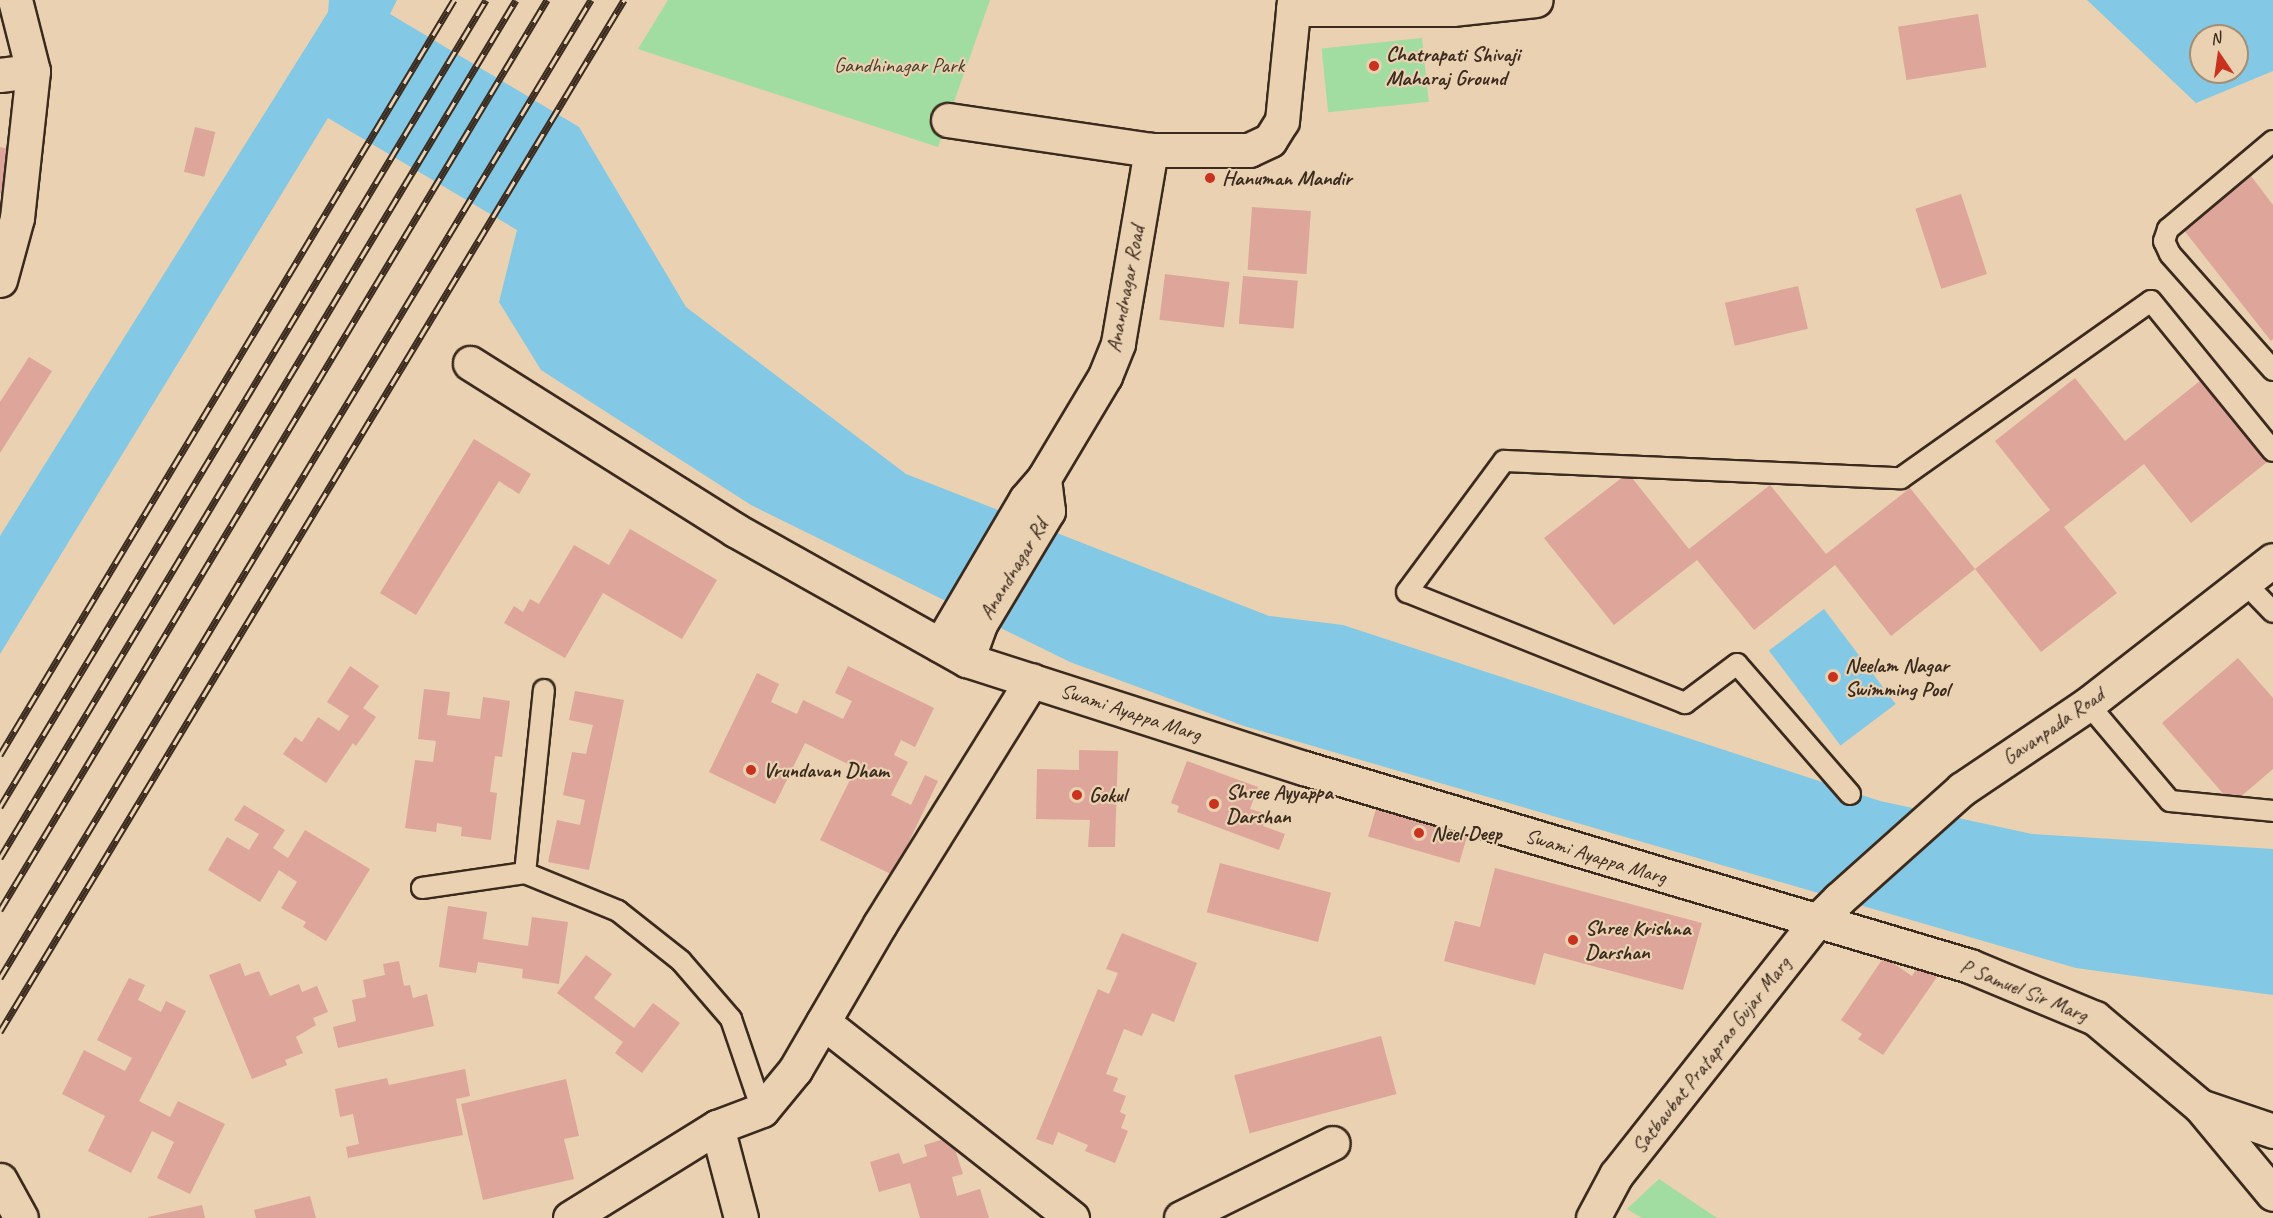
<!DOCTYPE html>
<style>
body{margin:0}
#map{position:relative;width:2273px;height:1218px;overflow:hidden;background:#e9d1b1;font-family:Caveat,sans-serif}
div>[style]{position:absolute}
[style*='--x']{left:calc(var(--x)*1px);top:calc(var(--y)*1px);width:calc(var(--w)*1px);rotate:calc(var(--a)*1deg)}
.green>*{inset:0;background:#a1dca1;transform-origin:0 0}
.water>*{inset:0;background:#83c8e4;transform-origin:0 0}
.building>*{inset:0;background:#dea59a;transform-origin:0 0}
.roads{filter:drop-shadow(2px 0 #3b2a1e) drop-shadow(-2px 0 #3b2a1e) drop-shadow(0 2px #3b2a1e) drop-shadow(0 -2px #3b2a1e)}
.lane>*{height:20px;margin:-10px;padding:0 10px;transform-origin:10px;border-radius:10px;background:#e9d1b1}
.street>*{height:33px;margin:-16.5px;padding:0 16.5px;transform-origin:16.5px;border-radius:16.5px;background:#e9d1b1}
.secondary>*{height:33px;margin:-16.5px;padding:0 16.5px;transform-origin:16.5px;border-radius:16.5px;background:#e9d1b1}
.rail>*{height:7px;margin-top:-3.5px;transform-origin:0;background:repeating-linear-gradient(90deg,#e9d1b1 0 14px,#3b2a1e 0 28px);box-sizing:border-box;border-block:2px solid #3b2a1e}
.dots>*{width:16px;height:16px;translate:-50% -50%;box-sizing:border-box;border:3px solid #e9d1b1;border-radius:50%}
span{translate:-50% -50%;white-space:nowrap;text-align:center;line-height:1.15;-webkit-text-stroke:4.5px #e9d1b1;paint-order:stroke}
.poi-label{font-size:21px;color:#3b2a1e;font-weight:700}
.left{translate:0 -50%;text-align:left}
.park-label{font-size:21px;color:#453c2b}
.street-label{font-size:21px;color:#3b2a1e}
.north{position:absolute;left:2189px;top:24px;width:60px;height:60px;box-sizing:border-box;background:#e9d1b1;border:2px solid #a38e76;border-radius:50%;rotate:347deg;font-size:16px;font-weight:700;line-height:24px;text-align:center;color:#3b2a1e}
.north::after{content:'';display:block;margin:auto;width:21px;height:27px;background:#c8321e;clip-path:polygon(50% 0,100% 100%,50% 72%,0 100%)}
</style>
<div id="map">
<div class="green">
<div style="clip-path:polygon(668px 0,990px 0,938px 147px,638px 49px)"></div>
<div style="left:1422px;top:38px;width:64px;height:101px;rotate:84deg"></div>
<div style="clip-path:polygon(1659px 1179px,1717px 1218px,1642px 1218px,1627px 1209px)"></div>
</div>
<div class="water">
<div style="clip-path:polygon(329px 0,397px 0,390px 14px,579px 127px,686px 307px,906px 474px,1269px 616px,1343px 625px,1880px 801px,2032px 834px,2273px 849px,2273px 995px,2076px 968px,1244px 726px,1070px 662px,751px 505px,541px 370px,499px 302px,517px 230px,328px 118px,0 654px,0 536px,328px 12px)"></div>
<div style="clip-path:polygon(evenodd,2087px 0,2273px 0,2273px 71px,2196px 103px,2087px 0,2201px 36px,2237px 36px,2237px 72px,2201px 72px,2201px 36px)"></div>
<div style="left:1824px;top:609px;width:119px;height:69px;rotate:53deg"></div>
</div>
<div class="building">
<div style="left:1978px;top:14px;width:54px;height:81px;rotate:81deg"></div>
<div style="left:195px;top:127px;width:21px;height:46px;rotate:14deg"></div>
<div style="clip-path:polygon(0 147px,13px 150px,1px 193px,0 193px)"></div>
<div style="clip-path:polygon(2251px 176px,2273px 205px,2273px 339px,2271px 341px,2183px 229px)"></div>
<div style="left:1961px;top:194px;width:84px;height:48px;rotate:72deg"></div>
<div style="left:1252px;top:207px;width:59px;height:63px;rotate:4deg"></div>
<div style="left:1165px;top:274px;width:65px;height:46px;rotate:7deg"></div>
<div style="left:1243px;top:276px;width:55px;height:48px;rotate:5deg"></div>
<div style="left:1798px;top:286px;width:44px;height:75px;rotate:77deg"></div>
<div style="clip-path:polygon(29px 357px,52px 371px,0 453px,0 402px)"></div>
<div style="clip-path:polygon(2206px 376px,2272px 458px,2191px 523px,2144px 464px,2064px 527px,2117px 593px,2041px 652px,1975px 569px,2050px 510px,1995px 441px,2075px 378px,2125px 441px)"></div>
<div style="clip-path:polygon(474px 439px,531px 474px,519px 494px,499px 481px,416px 615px,380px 593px)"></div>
<div style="clip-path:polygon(1628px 473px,1689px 549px,1770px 485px,1826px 554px,1910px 488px,1975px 569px,1891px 636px,1835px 565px,1754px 630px,1697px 560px,1614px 625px,1544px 538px)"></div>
<div style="clip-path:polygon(630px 529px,717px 580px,682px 639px,603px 593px,565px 658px,504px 623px,514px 606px,523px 612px,530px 599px,539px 604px,574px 545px,609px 565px)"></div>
<div style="clip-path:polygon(2238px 658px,2273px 698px,2273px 769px,2232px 804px,2162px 723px)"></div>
<div style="clip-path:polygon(350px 666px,379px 686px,363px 708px,376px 717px,356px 746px,353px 743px,326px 783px,283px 754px,295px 737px,302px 742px,318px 717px,339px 731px,349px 716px,327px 702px)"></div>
<div style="clip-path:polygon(848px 666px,934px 708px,915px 747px,901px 740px,894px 755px,908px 762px,891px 795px,911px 805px,925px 775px,938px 781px,893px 875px,820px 840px,856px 768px,805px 743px,775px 804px,709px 772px,757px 673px,779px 684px,771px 702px,797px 714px,803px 700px,843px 719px,852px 701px,835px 693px)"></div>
<div style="clip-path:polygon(424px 689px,450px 692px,447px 715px,480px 719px,483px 697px,510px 701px,502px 757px,495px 756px,490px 792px,497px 793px,491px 840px,461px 836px,462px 827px,437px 823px,436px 832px,405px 828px,415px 760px,433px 762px,436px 741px,418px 739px)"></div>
<div style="clip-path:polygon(575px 691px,624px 700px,589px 870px,548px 862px,557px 820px,580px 825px,585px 800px,563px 795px,572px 752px,586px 754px,593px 725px,569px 720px)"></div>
<div style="clip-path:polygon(1079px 750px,1118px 751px,1115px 847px,1088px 847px,1090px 820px,1036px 819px,1037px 769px,1079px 770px)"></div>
<div style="clip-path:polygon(1187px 761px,1258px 787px,1250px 809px,1267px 814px,1263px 826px,1285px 834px,1279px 850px,1177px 812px,1179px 806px,1171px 803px)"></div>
<div style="left:1378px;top:802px;width:95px;height:36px;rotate:16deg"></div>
<div style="clip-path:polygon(244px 805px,285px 830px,273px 848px,288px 858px,305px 830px,370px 869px,326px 941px,303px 927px,306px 922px,281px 908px,297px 882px,279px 870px,260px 902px,208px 870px,227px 837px,249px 850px,259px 834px,234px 820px)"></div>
<div style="left:1220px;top:863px;width:115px;height:51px;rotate:15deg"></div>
<div style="clip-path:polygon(1495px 868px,1702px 923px,1683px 990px,1544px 953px,1535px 985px,1444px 961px,1455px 921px,1480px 927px)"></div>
<div style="clip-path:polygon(448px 906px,487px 912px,483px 939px,528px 946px,532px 917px,568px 922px,559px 984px,522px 978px,523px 969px,478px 962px,476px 973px,439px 967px)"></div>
<div style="clip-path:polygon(1122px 933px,1197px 963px,1174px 1022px,1152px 1013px,1142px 1036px,1124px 1029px,1106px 1074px,1118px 1078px,1113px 1091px,1126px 1096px,1120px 1112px,1126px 1115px,1121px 1128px,1128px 1131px,1115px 1163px,1085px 1151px,1088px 1145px,1058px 1132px,1053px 1145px,1036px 1139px,1098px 989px,1109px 994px,1118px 973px,1106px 969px)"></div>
<div style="clip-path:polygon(586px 955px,612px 974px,594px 998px,634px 1028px,653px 1003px,680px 1023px,642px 1073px,615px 1053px,623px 1042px,557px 993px)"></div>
<div style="clip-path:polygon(1884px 957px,1912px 976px,1919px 965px,1937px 977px,1883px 1055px,1858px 1039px,1862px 1034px,1841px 1020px)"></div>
<div style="clip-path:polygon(399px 961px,404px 986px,410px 985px,413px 998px,427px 994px,434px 1026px,338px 1048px,333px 1027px,356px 1021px,352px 1000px,366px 997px,363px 980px,385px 975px,383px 964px)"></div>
<div style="clip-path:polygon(240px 963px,245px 976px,259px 971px,270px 996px,299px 984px,302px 992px,317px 986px,328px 1012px,313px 1018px,316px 1025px,296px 1037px,303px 1053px,285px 1060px,287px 1065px,252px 1079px,209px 975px)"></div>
<div style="clip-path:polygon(129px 978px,145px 985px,138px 1000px,161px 1012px,166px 1001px,186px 1011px,139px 1101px,170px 1117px,178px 1101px,225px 1124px,190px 1194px,157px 1178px,174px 1142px,152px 1131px,131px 1173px,88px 1151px,105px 1116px,62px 1094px,84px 1050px,125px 1071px,132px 1058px,97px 1040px)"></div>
<div style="left:1381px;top:1036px;width:60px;height:152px;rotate:75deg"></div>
<div style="clip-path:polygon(465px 1069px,470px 1096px,456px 1099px,463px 1135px,348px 1158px,346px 1147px,359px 1144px,353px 1114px,340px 1117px,335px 1089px,387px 1078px,389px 1085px)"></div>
<div style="clip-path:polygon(566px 1079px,579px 1136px,564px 1139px,574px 1179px,483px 1200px,461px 1104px)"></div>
<div style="clip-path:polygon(951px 1137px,963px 1174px,952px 1177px,957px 1196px,980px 1189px,989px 1218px,920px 1218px,910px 1183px,879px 1192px,870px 1162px,899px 1153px,903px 1164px,927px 1156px,924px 1145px)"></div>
<div style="clip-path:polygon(310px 1196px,316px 1218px,256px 1218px,254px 1210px)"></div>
<div style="clip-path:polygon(202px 1205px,205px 1218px,148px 1218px,148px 1217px)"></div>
</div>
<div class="roads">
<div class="lane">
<div style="--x:2273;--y:141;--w:137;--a:140"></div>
<div style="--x:2168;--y:229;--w:13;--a:108"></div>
<div style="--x:2164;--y:241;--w:14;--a:65"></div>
<div style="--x:2170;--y:254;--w:155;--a:48.4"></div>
<div style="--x:2243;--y:581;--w:43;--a:45.9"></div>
<div style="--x:2088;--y:704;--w:127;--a:49.8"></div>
<div style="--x:2170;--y:801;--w:103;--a:5.5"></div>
<div style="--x:1850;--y:794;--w:172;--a:-131"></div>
<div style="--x:1737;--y:664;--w:65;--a:143.1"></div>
<div style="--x:1685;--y:703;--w:299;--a:-158.2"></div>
<div style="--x:1407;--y:592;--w:163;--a:-53.5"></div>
<div style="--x:1504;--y:461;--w:397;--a:2.5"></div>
<div style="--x:1901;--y:478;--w:306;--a:-35.3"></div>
<div style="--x:2151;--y:301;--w:193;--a:50.9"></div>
<div style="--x:525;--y:873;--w:184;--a:-84.1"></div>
<div style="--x:422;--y:888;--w:104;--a:-8.3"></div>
<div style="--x:525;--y:873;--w:100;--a:22.2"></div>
<div style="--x:618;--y:911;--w:80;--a:38.4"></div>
<div style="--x:681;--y:961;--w:77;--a:49.2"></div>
<div style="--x:731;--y:1019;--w:96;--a:71.2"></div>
</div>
<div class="street">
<div style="--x:1293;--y:9;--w:159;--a:0"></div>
<div style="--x:1452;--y:9;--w:84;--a:-6.1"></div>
<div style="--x:0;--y:75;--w:33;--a:-7"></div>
<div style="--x:948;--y:120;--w:205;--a:8.4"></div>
<div style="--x:0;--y:280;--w:64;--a:-74.7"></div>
<div style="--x:17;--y:218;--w:148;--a:-83.8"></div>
<div style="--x:33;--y:71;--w:73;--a:-104.2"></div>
<div style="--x:470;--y:363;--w:313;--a:32.2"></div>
<div style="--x:735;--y:530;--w:266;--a:29.3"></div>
<div style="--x:967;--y:660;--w:354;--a:17.8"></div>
<div style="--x:1304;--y:768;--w:695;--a:16.56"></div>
<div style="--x:1970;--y:966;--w:135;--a:22.6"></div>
<div style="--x:2095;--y:1018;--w:137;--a:40"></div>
<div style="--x:2200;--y:1106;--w:114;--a:50.3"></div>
<div style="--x:940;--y:645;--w:169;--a:-59.5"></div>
<div style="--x:1026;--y:499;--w:28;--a:-49"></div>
<div style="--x:1044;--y:478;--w:119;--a:-59.1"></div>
<div style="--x:1105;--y:376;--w:35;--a:-68"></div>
<div style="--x:1118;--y:343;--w:196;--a:-80.3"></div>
<div style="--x:1151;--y:150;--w:98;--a:0"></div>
<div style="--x:1249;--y:150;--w:23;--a:-25"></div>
<div style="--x:1270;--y:140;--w:22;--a:-58"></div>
<div style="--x:1282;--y:121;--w:122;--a:-84.3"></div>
<div style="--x:967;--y:660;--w:38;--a:-70"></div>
<div style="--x:980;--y:624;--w:132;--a:-59"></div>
<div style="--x:1048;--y:511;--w:33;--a:-97"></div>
<div style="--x:823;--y:1022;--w:317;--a:38.2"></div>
<div style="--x:2200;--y:1106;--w:77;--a:18.9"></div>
<div style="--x:717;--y:1127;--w:94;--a:75.2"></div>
<div style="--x:0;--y:1180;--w:43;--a:61.1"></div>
<div style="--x:570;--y:1218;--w:173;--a:-31.8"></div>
<div style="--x:717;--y:1127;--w:48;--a:-20.7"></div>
<div style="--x:762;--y:1110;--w:52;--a:-50.5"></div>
<div style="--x:795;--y:1070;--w:169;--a:-59.8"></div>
<div style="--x:880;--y:924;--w:287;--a:-58.1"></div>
<div style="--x:1181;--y:1218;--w:169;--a:-26.3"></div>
</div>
<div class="secondary">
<div style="--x:1593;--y:1218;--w:49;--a:-61.9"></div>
<div style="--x:1616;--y:1175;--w:323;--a:-51.7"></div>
<div style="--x:1816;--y:922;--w:33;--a:-45"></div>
<div style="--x:1839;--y:899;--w:165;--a:-41.8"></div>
<div style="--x:1962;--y:789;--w:152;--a:-34"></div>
<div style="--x:2088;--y:704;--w:234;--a:-37.9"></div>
</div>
</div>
<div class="rail">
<div style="--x:0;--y:755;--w:881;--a:-58.98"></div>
<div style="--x:0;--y:807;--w:942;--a:-58.94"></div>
<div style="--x:0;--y:858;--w:1001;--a:-58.98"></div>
<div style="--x:0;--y:910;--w:1062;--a:-58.99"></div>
<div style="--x:0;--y:978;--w:1143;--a:-58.86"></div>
<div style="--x:0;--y:1032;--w:1206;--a:-58.84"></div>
</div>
<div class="dots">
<div style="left:1374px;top:66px;background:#c8321e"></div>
<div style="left:1210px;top:178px;background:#c8321e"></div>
<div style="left:1833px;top:677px;background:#c8321e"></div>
<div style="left:751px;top:770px;background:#c8321e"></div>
<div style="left:1077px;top:795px;background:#c8321e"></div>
<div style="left:1214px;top:804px;background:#c8321e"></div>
<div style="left:1419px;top:833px;background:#c8321e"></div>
<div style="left:1573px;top:940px;background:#c8321e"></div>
</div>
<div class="poi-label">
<span class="left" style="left:1386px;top:66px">Chatrapati Shivaji<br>Maharaj Ground</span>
<span class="left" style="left:1222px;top:178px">Hanuman Mandir</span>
<span class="left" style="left:1845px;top:677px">Neelam Nagar<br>Swimming Pool</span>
<span class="left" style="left:763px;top:770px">Vrundavan Dham</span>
<span class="left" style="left:1226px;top:804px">Shree Ayyappa<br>Darshan</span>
<span class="left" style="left:1089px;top:795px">Gokul</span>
<span class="left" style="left:1431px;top:833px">Neel Deep</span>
<span class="left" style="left:1585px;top:940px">Shree Krishna<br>Darshan</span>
</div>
<div class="park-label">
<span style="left:899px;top:65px">Gandhinagar Park</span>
</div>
<div class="street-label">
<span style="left:1125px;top:289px;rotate:-79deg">Anandnagar Road</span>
<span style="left:1013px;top:569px;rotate:-59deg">Anandnagar Rd</span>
<span style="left:1131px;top:712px;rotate:18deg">Swami Ayappa Marg</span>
<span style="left:2053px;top:726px;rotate:-35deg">Gavanpada Road</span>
<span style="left:1596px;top:856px;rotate:17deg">Swami Ayappa Marg</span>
<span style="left:2024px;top:990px;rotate:22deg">P Samuel Sir Marg</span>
<span style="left:1711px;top:1055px;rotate:-52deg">Satbaubat Prataprao Gujar Marg</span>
</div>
<div class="north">N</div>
</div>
